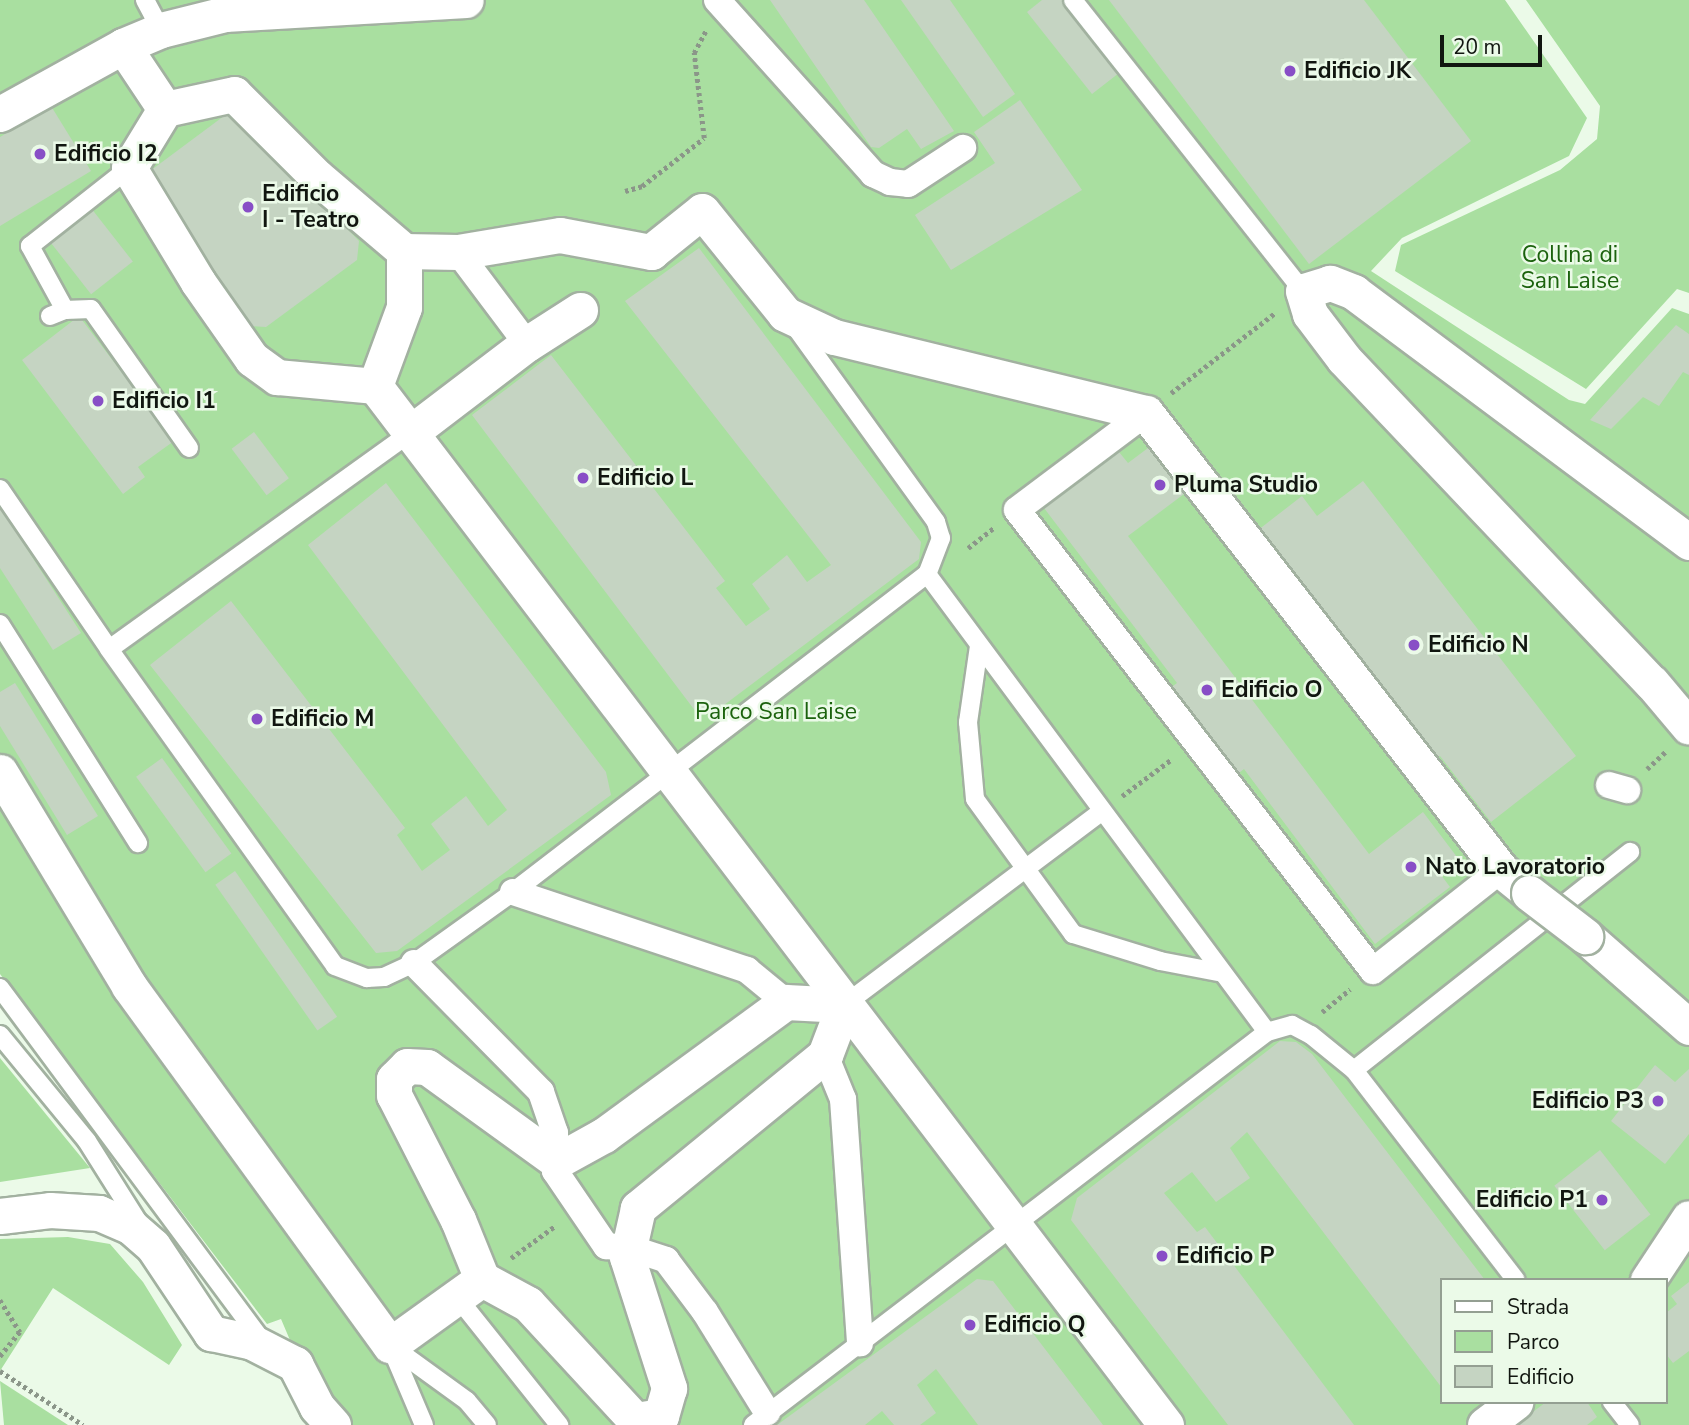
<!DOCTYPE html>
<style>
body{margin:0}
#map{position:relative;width:1689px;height:1425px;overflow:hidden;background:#ebfae8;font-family:"Nunito Sans",sans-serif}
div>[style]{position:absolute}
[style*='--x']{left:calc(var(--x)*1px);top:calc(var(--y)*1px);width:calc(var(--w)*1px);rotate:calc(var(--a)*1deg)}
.green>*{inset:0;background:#a9dfa0}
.building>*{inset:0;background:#c5d4c2;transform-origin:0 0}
.path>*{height:4.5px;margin-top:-2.25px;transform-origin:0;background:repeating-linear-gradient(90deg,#8b9689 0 3.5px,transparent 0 7px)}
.roads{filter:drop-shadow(2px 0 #a2b1a0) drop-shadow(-2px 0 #a2b1a0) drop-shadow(0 2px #a2b1a0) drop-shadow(0 -2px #a2b1a0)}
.service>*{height:18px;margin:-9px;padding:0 9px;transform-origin:9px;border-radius:9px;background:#fff}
.pedestrian>*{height:26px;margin:-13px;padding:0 13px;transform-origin:13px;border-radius:13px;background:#fff}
.minor>*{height:35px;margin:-17.5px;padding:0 17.5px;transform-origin:17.5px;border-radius:17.5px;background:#fff}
.bridges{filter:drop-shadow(2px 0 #a2b1a0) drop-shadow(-2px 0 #a2b1a0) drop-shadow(0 2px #a2b1a0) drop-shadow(0 -2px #a2b1a0)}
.minor-bridge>*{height:35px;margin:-17.5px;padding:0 17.5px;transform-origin:17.5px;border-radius:17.5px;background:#fff}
.dots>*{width:19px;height:19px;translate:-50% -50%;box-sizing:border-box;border:4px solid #ebfae8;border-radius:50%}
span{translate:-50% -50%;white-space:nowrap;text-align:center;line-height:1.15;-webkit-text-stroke:5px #ebfae8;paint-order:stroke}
.poi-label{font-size:23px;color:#111610;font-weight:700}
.left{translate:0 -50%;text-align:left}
.right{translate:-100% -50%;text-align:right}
.park-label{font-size:23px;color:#1b620d}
.legend{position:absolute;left:1440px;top:1278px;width:228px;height:126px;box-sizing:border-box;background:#ebfae8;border:2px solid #949f92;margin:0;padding:9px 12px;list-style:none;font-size:21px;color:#111610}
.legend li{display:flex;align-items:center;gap:14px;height:35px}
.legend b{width:35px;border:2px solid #949f92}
.scale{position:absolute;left:1440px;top:35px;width:102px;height:32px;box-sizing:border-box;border:4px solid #111610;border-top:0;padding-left:9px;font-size:21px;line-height:24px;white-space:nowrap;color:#111610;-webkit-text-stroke:5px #ebfae8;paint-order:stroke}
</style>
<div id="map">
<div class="green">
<div style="clip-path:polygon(evenodd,0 0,1505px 0,1587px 118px,1569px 156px,1402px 238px,1371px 271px,1569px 400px,1585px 404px,1672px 308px,1689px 314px,1689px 1425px,352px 1425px,295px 1352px,281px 1319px,267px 1324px,0 974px,0 0,1442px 1280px,1666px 1280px,1666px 1402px,1442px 1402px,1442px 1280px)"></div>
<div style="clip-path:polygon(1526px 0,1689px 0,1689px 293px,1677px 289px,1586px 389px,1395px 271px,1401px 245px,1560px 170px,1597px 139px,1600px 106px)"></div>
<div style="clip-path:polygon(0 1058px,90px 1168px,0 1182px)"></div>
<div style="clip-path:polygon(68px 1237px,110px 1244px,143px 1282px,182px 1345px,169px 1365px,53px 1288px,0 1371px,0 1239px)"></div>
<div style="clip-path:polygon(0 1381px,68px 1425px,4px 1425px)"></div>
</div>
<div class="building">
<div style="clip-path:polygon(770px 0,864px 0,954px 131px,921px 149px,907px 129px,879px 148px,871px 147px)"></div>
<div style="clip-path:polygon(901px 0,950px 0,1015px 94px,983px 117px)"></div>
<div style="clip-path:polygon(1042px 0,1062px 0,1119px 73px,1092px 94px,1027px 12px)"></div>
<div style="clip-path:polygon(1109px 0,1364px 0,1471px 141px,1309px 264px)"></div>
<div style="clip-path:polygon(1020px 100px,1082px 190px,951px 270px,915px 215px,995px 163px,974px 132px)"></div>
<div style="clip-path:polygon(51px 106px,91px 171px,0 226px,0 137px)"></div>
<div style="clip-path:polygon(232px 110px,359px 241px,357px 260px,266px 327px,250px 326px,146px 174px)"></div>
<div style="left:91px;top:208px;width:68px;height:53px;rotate:52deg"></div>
<div style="clip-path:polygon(699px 248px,921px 542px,919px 559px,716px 711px,696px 712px,472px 415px,551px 355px,725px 581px,716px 588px,746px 626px,770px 609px,752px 584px,787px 555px,807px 582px,831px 565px,625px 301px)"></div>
<div style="clip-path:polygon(79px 316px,174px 441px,138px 467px,145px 477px,123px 494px,22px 360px)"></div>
<div style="clip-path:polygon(1676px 325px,1689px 334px,1689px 375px,1683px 372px,1659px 406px,1643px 397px,1611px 429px,1590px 420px)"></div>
<div style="left:254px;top:432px;width:58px;height:28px;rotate:53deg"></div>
<div style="clip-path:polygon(1152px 445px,1188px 491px,1128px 536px,1369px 854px,1423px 812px,1457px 857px,1438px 871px,1450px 887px,1375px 944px,1244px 769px,1226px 783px,1160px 696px,1177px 683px,1044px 508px,1119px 452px,1128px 463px)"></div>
<div style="clip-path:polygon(1363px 481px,1576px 756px,1491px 822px,1440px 756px,1430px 763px,1253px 534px,1302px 496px,1317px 516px)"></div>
<div style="clip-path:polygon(386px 483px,606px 772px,611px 795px,397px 951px,376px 953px,150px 665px,231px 601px,405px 828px,397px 835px,422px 871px,450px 850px,431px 824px,466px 796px,488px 826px,507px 810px,308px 545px)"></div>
<div style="clip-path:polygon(0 507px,81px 633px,53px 650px,0 568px)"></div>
<div style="clip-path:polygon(15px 683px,98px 816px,67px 835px,0 726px,0 692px)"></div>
<div style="left:162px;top:758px;width:118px;height:32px;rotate:54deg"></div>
<div style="left:235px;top:871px;width:178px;height:24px;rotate:55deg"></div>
<div style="clip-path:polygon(1280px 1041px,1296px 1042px,1312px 1054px,1485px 1280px,1442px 1280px,1442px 1388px,1247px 1132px,1230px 1148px,1250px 1178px,1216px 1202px,1192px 1172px,1164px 1193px,1197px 1232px,1205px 1227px,1354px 1425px,1228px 1425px,1071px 1220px,1077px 1198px)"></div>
<div style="clip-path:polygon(1655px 1065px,1675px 1082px,1689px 1069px,1689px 1134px,1665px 1164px,1611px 1121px)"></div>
<div style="left:1600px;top:1150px;width:82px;height:58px;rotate:52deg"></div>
<div style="clip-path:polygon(977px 1279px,993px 1281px,1103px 1425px,978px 1425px,936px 1369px,917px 1385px,936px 1413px,920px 1425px,894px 1425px,882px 1411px,865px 1425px,777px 1425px)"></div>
<div style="clip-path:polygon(1689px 1282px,1689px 1351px,1673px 1363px,1666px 1354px,1666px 1313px,1677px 1304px,1671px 1296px)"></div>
<div style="clip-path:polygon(1546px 1402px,1587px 1402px,1597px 1417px,1587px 1425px,1516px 1425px)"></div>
</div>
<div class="path">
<div style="--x:625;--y:191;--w:18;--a:-16"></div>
<div style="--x:642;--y:186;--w:78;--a:-37.7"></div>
<div style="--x:704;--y:138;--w:86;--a:-96.7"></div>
<div style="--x:694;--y:53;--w:26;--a:-62"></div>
<div style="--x:1171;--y:393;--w:131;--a:-37.6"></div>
<div style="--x:968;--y:548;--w:33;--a:-38"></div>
<div style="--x:1647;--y:769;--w:26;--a:-43"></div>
<div style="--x:1122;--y:796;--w:62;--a:-36.5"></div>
<div style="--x:1322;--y:1012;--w:36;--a:-39"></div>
<div style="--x:511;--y:1258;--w:54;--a:-36"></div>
<div style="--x:0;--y:1300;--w:38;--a:58"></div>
<div style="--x:20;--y:1332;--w:32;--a:129"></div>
<div style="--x:0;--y:1371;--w:99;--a:33"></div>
</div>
<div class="roads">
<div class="service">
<div style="--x:145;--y:0;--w:34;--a:62"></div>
<div style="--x:1073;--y:0;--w:371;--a:51.7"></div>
<div style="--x:65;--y:310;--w:26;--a:-2"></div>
<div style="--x:91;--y:309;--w:170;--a:54.8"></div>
<div style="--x:50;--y:316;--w:16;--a:-22"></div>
<div style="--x:65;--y:310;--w:73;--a:-118.7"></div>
<div style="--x:30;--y:246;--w:126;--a:-38.2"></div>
<div style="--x:794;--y:325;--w:243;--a:54.2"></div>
<div style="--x:936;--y:522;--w:17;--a:73"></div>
<div style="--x:941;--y:538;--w:39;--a:111"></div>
<div style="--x:410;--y:433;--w:370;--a:144.3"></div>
<div style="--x:109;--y:649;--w:389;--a:54.5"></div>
<div style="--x:335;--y:966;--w:34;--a:21"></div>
<div style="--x:367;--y:978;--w:17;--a:-3"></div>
<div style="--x:384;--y:977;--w:33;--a:-25"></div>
<div style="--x:414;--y:963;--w:122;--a:-35.6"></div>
<div style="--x:513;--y:892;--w:522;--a:-37.53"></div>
<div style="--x:927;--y:574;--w:570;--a:53.41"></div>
<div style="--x:1267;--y:1032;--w:647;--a:142.6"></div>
<div style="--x:0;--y:489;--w:194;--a:55.7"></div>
<div style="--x:0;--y:624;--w:259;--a:57.8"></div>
<div style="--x:979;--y:646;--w:77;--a:98.2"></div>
<div style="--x:968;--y:722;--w:77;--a:84.8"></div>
<div style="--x:975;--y:799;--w:167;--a:54"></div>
<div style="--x:1073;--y:934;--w:91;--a:17.2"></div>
<div style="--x:1160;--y:961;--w:64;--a:10.8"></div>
<div style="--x:0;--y:988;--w:441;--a:53.4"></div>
<div style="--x:844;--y:1005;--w:323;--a:-36.9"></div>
<div style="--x:1267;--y:1032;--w:26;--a:-16"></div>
<div style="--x:1292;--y:1025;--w:21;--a:28"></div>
<div style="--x:1311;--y:1035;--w:55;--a:39.1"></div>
<div style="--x:1354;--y:1070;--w:265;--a:52.4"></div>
<div style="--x:0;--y:1035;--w:137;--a:50.6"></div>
<div style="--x:87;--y:1141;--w:99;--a:57.8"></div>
<div style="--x:1354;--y:1070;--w:352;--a:-38.3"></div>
<div style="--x:457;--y:1297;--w:164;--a:51.4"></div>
<div style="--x:390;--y:1345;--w:95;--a:36"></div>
<div style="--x:467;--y:1401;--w:31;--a:50"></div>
<div style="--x:390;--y:1345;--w:87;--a:67"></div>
<div style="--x:1612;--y:1402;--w:29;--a:52"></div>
</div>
<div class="pedestrian">
<div style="--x:717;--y:0;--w:234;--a:48.1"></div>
<div style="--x:873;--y:174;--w:19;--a:25"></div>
<div style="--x:890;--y:182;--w:18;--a:6"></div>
<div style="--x:908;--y:184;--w:66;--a:-33.2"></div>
<div style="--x:458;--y:252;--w:115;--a:53.1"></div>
<div style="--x:1146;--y:413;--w:161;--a:143.1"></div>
<div style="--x:1017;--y:510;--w:582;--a:52.32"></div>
<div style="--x:1373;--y:971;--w:163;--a:-38.3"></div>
<div style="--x:1609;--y:785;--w:19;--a:16"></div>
<div style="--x:513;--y:892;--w:247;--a:18.4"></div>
<div style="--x:747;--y:970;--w:50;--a:39.4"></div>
<div style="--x:414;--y:963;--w:181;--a:45.4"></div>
<div style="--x:541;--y:1092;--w:43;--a:71.1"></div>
<div style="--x:555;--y:1133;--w:38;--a:90"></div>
<div style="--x:555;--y:1171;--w:91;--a:55.8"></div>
<div style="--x:606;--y:1246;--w:24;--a:5"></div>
<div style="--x:630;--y:1248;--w:38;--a:18"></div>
<div style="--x:666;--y:1260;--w:65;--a:53.1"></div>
<div style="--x:705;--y:1312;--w:118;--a:58.2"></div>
<div style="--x:825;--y:1055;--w:48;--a:67.8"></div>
<div style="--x:843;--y:1099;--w:245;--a:86"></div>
</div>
<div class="minor">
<div style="--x:123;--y:46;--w:76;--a:56.3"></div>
<div style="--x:0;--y:114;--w:141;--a:-28.9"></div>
<div style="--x:123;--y:46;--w:41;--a:-22.8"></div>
<div style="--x:161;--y:30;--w:66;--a:-14"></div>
<div style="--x:225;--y:14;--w:241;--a:-3.3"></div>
<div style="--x:404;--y:251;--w:54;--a:1.1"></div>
<div style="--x:458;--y:252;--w:103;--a:-9.5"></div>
<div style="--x:560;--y:235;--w:93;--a:10.6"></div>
<div style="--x:651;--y:252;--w:65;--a:-38.8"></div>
<div style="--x:702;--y:211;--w:132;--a:51.1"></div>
<div style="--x:785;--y:314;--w:54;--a:25.1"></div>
<div style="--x:834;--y:337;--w:321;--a:13.7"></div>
<div style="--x:1146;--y:413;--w:579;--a:52.16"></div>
<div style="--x:1501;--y:870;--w:36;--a:39"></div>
<div style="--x:375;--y:386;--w:84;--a:-69.8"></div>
<div style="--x:404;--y:307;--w:56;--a:-90"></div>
<div style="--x:404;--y:251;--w:114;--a:-139.6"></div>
<div style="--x:317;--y:177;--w:117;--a:-135"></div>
<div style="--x:234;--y:94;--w:71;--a:167.7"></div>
<div style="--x:165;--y:109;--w:69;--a:121.4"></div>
<div style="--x:129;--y:168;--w:133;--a:58.8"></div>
<div style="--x:198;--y:282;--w:94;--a:55"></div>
<div style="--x:252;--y:359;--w:31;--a:36"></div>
<div style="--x:277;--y:377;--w:98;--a:5.2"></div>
<div style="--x:375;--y:386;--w:1306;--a:52.72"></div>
<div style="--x:410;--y:433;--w:147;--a:-37.3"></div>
<div style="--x:527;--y:344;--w:63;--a:-32.7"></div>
<div style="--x:1689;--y:542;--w:418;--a:-143.3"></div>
<div style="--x:1354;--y:292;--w:26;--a:-159"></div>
<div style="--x:1330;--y:283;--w:28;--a:163"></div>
<div style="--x:1303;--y:291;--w:24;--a:73"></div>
<div style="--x:1310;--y:314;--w:56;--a:52.9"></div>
<div style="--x:1344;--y:359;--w:447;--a:46.5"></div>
<div style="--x:1652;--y:683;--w:57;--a:49.9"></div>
<div style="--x:0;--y:772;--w:250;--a:58.9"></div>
<div style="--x:129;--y:986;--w:444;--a:54"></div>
<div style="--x:390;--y:1345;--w:113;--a:-35.7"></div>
<div style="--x:1585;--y:936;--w:138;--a:41.2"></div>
<div style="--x:786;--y:1002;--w:58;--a:3"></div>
<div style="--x:844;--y:1005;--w:53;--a:110.8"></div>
<div style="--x:825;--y:1055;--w:242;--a:140.7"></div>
<div style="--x:638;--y:1208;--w:50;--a:102.7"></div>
<div style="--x:627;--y:1257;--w:138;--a:72.2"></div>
<div style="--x:669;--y:1388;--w:29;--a:106"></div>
<div style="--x:661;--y:1416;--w:26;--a:171"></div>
<div style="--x:635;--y:1420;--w:158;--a:-132.7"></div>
<div style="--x:528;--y:1304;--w:52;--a:-151.5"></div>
<div style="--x:482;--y:1279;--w:64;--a:-112.1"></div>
<div style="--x:458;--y:1220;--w:140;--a:-117.1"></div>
<div style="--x:394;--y:1095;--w:16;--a:-90"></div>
<div style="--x:394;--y:1079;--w:18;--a:-45"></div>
<div style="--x:407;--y:1066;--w:20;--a:3"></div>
<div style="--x:427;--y:1067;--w:160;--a:35.9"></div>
<div style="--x:557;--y:1161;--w:54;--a:-29"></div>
<div style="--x:604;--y:1135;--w:225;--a:-36.2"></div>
<div style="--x:0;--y:1216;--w:50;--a:-6.8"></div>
<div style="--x:50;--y:1210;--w:49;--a:3.5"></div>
<div style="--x:99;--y:1213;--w:34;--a:23"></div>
<div style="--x:130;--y:1226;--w:30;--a:41"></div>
<div style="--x:153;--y:1246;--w:105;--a:56.3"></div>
<div style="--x:211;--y:1333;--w:40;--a:12"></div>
<div style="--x:250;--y:1341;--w:51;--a:27.1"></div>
<div style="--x:295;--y:1364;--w:48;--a:62.9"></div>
<div style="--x:317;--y:1407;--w:24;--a:48"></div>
<div style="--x:1648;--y:1280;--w:74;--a:-56.5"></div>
<div style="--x:1485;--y:1425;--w:38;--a:-37"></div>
</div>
</div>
<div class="bridges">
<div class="minor-bridge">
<div style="--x:1529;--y:893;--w:71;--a:37.5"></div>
</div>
</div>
<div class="dots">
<div style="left:1290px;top:71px;background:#884fc6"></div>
<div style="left:40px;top:154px;background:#884fc6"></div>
<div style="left:248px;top:207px;background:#884fc6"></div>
<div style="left:98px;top:401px;background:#884fc6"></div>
<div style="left:583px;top:478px;background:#884fc6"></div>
<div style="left:1160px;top:485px;background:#884fc6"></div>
<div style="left:1414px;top:645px;background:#884fc6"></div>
<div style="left:1207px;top:690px;background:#884fc6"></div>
<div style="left:257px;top:719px;background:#884fc6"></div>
<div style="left:1411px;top:867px;background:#884fc6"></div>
<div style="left:1658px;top:1101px;background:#884fc6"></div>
<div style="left:1602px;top:1200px;background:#884fc6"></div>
<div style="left:1162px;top:1256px;background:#884fc6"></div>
<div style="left:970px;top:1325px;background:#884fc6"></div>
</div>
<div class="poi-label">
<span class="left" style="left:1304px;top:71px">Edificio JK</span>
<span class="left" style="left:54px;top:154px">Edificio I2</span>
<span class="left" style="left:262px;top:207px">Edificio<br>I - Teatro</span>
<span class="left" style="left:112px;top:401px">Edificio I1</span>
<span class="left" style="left:597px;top:478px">Edificio L</span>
<span class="left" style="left:1174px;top:485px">Pluma Studio</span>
<span class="left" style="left:1428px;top:645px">Edificio N</span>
<span class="left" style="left:1221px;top:690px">Edificio O</span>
<span class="left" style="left:271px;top:719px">Edificio M</span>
<span class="left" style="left:1425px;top:867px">Nato Lavoratorio</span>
<span class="right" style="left:1644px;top:1101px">Edificio P3</span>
<span class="right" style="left:1588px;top:1200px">Edificio P1</span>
<span class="left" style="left:1176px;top:1256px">Edificio P</span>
<span class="left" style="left:984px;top:1325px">Edificio Q</span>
</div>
<div class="park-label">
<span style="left:1570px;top:268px">Collina di<br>San Laise</span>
<span style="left:776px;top:712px">Parco San Laise</span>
</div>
<ul class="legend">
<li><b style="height:9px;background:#fff"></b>Strada</li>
<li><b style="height:19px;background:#a9dfa0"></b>Parco</li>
<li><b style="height:19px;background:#c5d4c2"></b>Edificio</li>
</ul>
<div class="scale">20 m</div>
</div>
